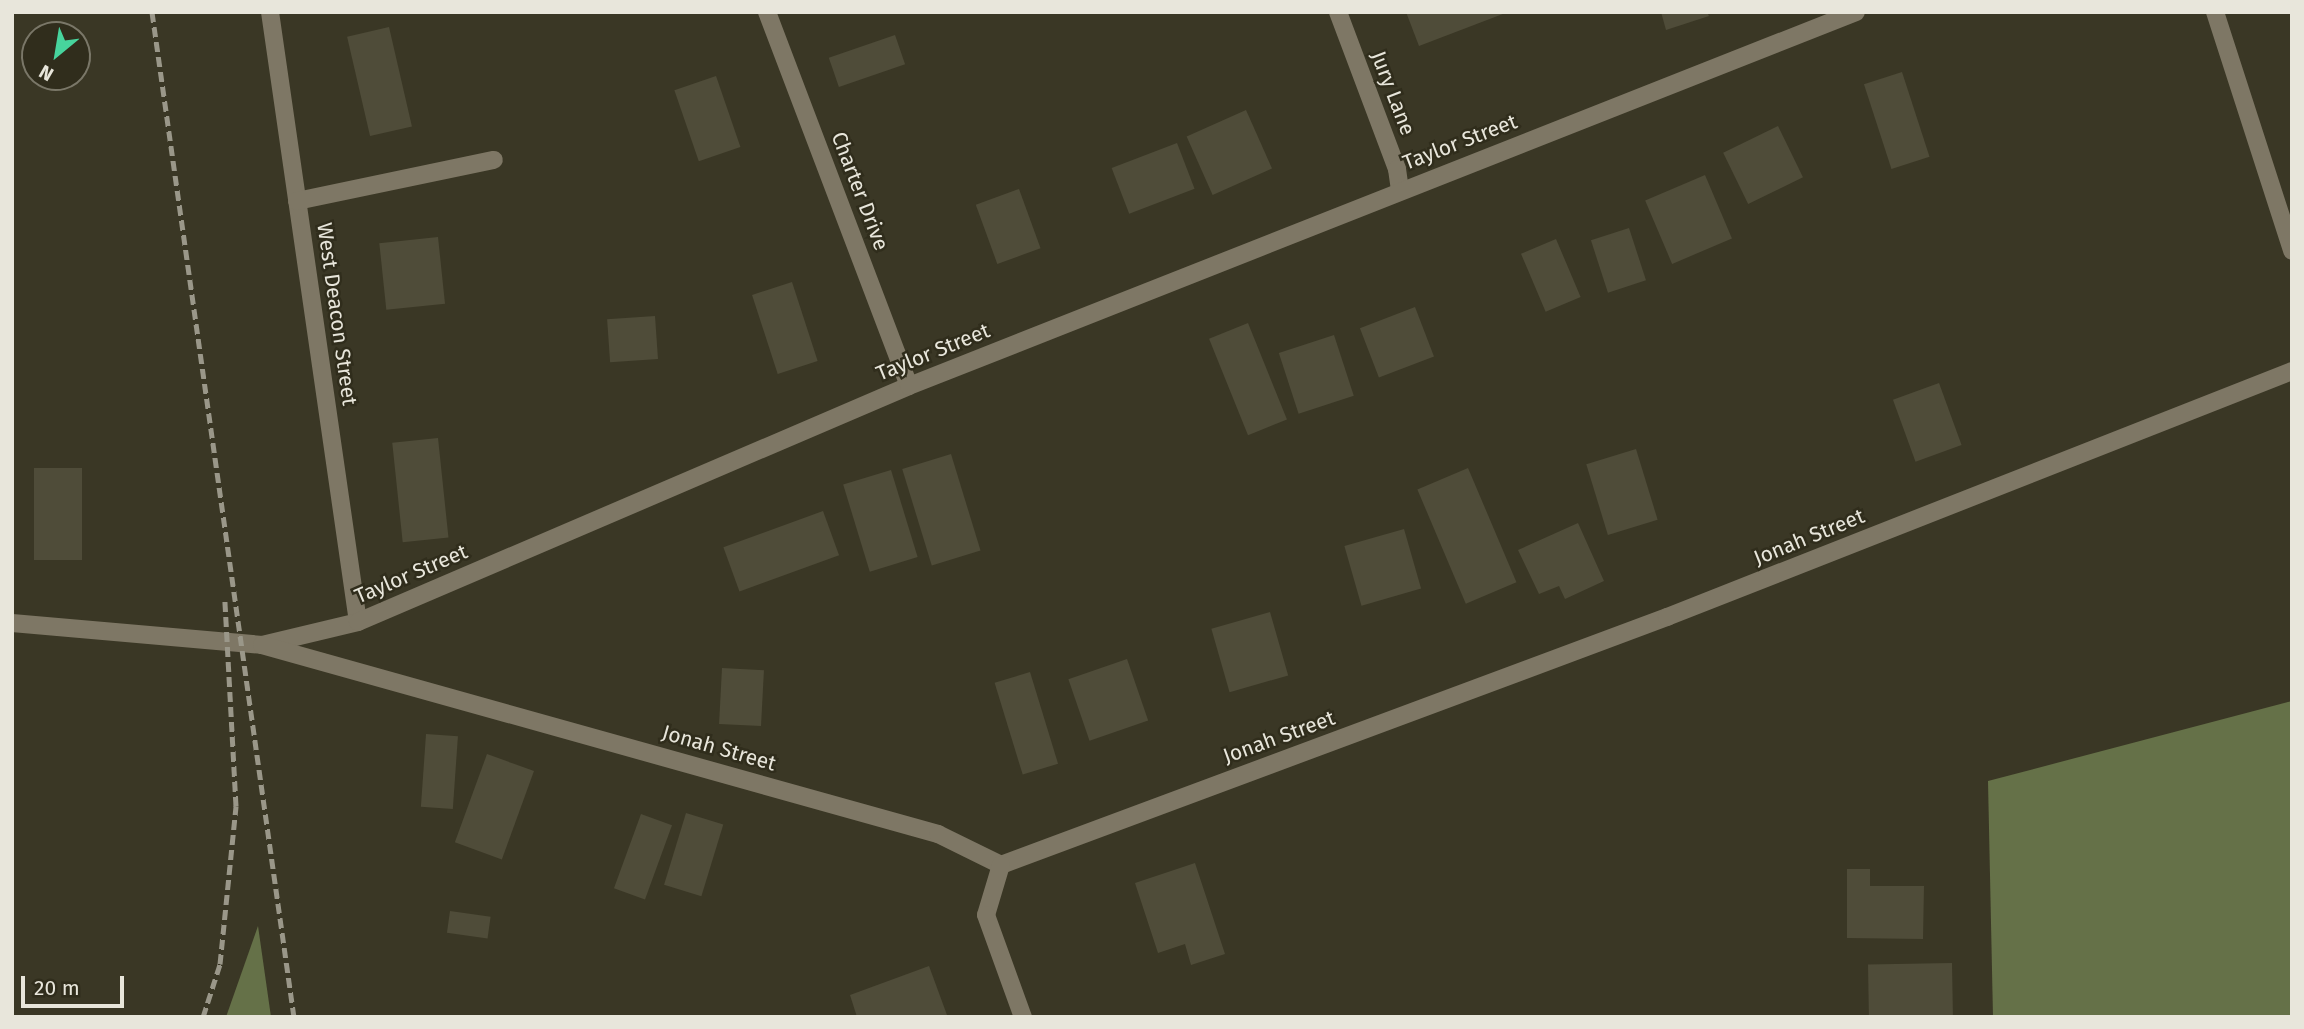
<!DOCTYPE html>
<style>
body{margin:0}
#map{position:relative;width:2304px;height:1029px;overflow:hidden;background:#3a3725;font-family:"Fira Sans",sans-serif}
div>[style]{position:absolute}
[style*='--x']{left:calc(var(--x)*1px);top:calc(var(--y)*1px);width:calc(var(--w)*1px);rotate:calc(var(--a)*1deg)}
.forest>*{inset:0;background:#657148}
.building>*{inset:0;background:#4f4c39;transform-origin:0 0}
.minor>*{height:18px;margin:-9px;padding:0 9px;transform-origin:9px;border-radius:9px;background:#7e7765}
.rail>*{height:5px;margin-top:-2.5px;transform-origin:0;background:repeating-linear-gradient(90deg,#9a9789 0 10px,transparent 0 15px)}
span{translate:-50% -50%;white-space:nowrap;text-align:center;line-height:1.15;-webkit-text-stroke:5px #302d1c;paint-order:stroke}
.street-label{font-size:21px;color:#e8e6db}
.frame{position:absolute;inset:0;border:14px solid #e8e6db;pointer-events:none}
.north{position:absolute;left:21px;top:21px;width:70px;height:70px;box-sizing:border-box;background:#302d1c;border:2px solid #7a7768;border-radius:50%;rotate:210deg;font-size:19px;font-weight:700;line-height:28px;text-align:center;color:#e8e6db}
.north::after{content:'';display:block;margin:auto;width:24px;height:32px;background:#47d49d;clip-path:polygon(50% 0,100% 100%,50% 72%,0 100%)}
.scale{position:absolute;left:21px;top:976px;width:103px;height:32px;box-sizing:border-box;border:4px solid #e8e6db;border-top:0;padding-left:9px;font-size:21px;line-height:24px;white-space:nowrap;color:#e8e6db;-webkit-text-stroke:5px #302d1c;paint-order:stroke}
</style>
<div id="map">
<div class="forest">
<div style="clip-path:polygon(2292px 701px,2292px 1017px,1993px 1017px,1988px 781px)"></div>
<div style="clip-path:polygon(258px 926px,271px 1017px,226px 1017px)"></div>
</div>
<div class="building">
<div style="clip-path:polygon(1406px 12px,1508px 12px,1419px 46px)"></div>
<div style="clip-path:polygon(1661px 12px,1707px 12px,1709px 16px,1666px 30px)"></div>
<div style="left:389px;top:27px;width:102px;height:43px;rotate:77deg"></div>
<div style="left:895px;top:35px;width:31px;height:70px;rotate:71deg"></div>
<div style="left:1902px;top:72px;width:89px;height:40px;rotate:72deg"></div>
<div style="left:716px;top:76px;width:75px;height:44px;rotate:71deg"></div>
<div style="left:1246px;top:110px;width:64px;height:65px;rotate:66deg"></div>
<div style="left:1778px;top:126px;width:57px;height:61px;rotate:64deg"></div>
<div style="left:1177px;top:143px;width:49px;height:70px;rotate:69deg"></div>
<div style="left:1705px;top:175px;width:69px;height:65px;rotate:67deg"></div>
<div style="left:1019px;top:189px;width:63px;height:46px;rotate:70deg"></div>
<div style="left:1629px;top:228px;width:55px;height:40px;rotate:72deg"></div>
<div style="left:438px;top:237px;width:67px;height:59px;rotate:84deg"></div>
<div style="left:1556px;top:239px;width:63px;height:38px;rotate:67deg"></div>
<div style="left:792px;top:282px;width:83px;height:42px;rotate:72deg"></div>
<div style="left:1415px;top:307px;width:53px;height:59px;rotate:69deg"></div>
<div style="left:655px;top:316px;width:43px;height:48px;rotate:86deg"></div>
<div style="left:1248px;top:323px;width:104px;height:42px;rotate:68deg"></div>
<div style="left:1334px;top:335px;width:64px;height:58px;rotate:72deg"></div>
<div style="left:1939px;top:383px;width:66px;height:49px;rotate:70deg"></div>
<div style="left:438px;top:438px;width:100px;height:46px;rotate:84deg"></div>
<div style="left:1636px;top:449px;width:74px;height:52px;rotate:73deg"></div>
<div style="left:951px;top:454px;width:101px;height:51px;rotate:73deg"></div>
<div style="left:34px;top:468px;width:48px;height:92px"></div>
<div style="left:1468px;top:468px;width:124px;height:55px;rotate:67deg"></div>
<div style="left:891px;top:470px;width:91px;height:50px;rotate:73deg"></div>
<div style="left:823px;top:511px;width:47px;height:106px;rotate:70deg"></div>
<div style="clip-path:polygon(1578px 523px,1604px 581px,1565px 599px,1559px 586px,1539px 594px,1518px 550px)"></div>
<div style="left:1404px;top:529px;width:62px;height:62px;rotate:74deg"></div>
<div style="left:1270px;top:612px;width:66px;height:61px;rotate:74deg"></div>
<div style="left:1127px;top:659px;width:65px;height:62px;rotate:71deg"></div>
<div style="left:722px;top:668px;width:42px;height:56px;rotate:3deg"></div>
<div style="left:1030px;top:672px;width:96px;height:37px;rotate:73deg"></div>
<div style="left:426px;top:734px;width:32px;height:73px;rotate:4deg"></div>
<div style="left:487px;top:754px;width:50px;height:94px;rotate:20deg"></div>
<div style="left:686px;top:813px;width:39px;height:75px;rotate:17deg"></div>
<div style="left:641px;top:814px;width:33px;height:79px;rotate:20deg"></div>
<div style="clip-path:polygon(1195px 863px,1225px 954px,1191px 965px,1185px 944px,1158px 953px,1135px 883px)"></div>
<div style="clip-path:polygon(1847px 869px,1870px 869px,1870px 886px,1924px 886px,1923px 939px,1847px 938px)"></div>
<div style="left:450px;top:911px;width:41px;height:22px;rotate:8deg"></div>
<div style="left:1952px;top:963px;width:54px;height:84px;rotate:89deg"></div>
<div style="clip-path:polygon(929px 966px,947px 1015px,857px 1017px,850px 995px)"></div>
</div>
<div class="minor">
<div style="--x:270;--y:12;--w:616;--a:81.79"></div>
<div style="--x:767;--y:12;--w:400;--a:69.2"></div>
<div style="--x:1338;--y:12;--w:168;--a:69.4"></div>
<div style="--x:1397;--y:169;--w:21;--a:82"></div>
<div style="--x:2215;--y:12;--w:251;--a:72.1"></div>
<div style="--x:297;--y:201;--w:201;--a:-11.8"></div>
<div style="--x:12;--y:623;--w:251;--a:5"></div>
<div style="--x:262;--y:645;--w:99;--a:-13.5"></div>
<div style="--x:358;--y:622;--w:599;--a:-23.19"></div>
<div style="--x:909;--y:386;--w:1018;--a:-21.55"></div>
<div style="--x:262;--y:645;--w:702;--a:15.62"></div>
<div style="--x:938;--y:834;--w:70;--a:26.2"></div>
<div style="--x:1001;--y:865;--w:711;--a:-20.42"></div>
<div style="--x:1667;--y:617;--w:672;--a:-21.48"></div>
<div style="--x:1001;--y:865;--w:52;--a:106.7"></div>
<div style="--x:986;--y:915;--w:109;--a:70.1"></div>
</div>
<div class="rail">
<div style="--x:152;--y:12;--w:1015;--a:81.96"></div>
<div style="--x:203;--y:1017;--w:56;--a:-72.2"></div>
<div style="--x:220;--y:964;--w:159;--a:-84.2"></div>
<div style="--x:236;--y:806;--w:206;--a:-93.1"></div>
</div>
<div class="street-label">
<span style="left:1393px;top:93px;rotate:69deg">Jury Lane</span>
<span style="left:1460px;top:142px;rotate:-21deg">Taylor Street</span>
<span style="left:860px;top:191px;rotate:69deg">Charter Drive</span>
<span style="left:337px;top:314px;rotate:82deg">West Deacon Street</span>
<span style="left:933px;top:352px;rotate:-22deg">Taylor Street</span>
<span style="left:1809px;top:537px;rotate:-22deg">Jonah Street</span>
<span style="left:411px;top:574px;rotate:-23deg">Taylor Street</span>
<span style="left:1279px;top:737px;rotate:-20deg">Jonah Street</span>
<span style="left:719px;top:748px;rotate:16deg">Jonah Street</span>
</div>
<div class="frame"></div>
<div class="north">N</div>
<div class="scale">20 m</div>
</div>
